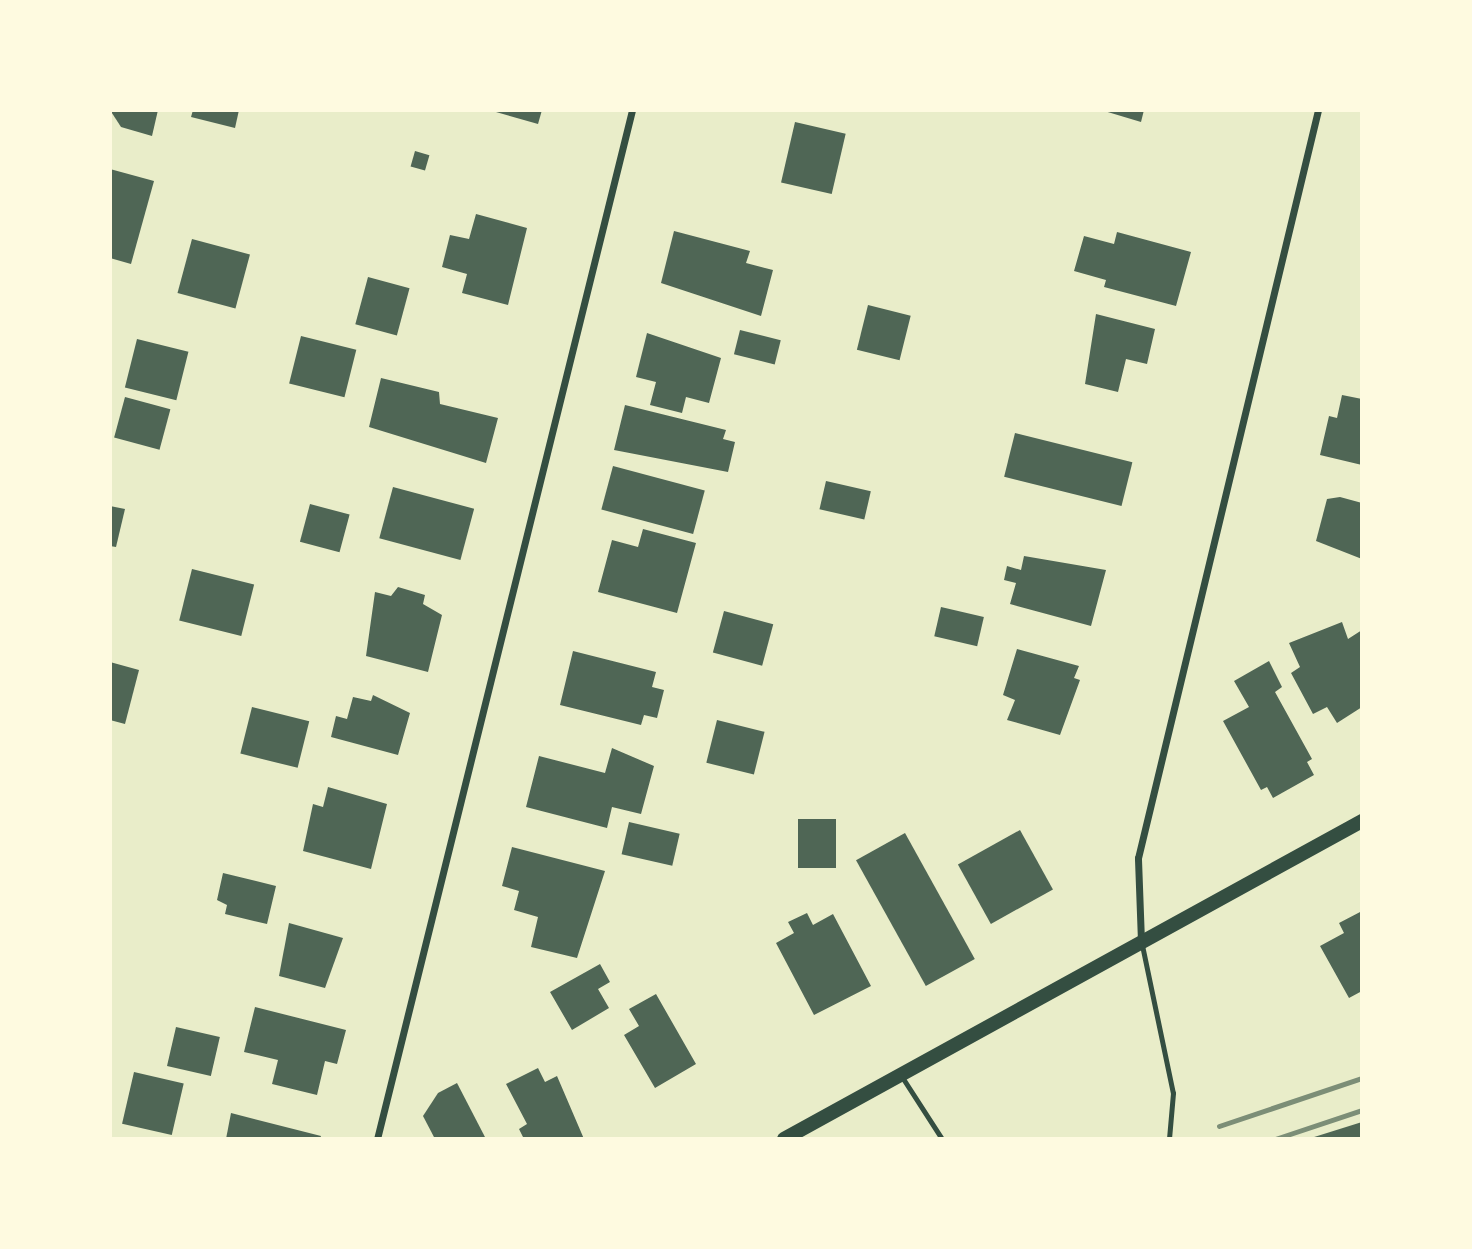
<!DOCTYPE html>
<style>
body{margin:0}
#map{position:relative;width:1472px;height:1249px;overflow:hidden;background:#e9edc9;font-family:Signika,sans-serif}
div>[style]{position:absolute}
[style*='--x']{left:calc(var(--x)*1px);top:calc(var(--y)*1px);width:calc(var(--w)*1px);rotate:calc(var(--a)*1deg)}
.building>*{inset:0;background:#4f6655;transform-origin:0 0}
.service>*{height:5px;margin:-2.5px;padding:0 2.5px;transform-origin:2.5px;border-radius:2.5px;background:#344e41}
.minor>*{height:7px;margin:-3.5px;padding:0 3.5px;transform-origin:3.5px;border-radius:3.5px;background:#344e41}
.secondary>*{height:14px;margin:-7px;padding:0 7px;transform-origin:7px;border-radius:7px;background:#344e41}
.rail>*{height:5px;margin:-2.5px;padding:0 2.5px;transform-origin:2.5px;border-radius:2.5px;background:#7c8e77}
span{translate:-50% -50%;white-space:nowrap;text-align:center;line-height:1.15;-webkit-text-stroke:7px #fefae0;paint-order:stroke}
.frame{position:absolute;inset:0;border:112px solid #fefae0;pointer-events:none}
</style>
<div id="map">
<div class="building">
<div style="clip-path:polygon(110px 110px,158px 110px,152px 136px,121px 127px)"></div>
<div style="clip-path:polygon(193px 110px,239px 110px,235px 128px,191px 117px)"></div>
<div style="clip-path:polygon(489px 110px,542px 110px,538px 124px)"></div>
<div style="clip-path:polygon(1101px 110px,1144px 110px,1141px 122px)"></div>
<div style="left:795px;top:122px;width:52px;height:62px;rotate:13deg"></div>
<div style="left:415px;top:151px;width:15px;height:16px;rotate:16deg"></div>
<div style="clip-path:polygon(110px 169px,154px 181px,131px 264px,110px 258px)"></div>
<div style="clip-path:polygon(476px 214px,527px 228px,508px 305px,462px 293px,467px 274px,442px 267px,450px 235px,469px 239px)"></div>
<div style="clip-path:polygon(674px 231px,750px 251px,746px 263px,773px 270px,761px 316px,661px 283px)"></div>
<div style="clip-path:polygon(1117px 232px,1191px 252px,1176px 306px,1104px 287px,1106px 280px,1074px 271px,1084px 236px,1114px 244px)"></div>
<div style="left:192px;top:239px;width:60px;height:56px;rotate:15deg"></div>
<div style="left:368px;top:277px;width:43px;height:49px;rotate:15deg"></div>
<div style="left:868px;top:305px;width:44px;height:46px;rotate:14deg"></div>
<div style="clip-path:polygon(1096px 314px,1155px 329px,1147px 364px,1126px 359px,1118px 392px,1085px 384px)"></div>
<div style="left:740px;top:330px;width:42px;height:25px;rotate:14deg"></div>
<div style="clip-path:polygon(647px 333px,721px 358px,709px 403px,686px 397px,682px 413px,650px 405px,656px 382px,636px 377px)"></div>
<div style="left:301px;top:336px;width:57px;height:49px;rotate:14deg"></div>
<div style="left:137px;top:339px;width:53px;height:50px;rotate:14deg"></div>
<div style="clip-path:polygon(381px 378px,439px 392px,440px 404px,498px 418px,486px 463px,369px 427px)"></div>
<div style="clip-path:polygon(1342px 395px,1362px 399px,1362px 465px,1320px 455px,1329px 416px,1337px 418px)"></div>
<div style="left:125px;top:397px;width:47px;height:42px;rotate:15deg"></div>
<div style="clip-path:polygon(625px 405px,726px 430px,723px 439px,735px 442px,728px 472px,614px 450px)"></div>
<div style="left:1015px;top:433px;width:121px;height:45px;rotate:14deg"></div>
<div style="left:613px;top:466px;width:95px;height:45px;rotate:15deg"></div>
<div style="left:826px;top:481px;width:46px;height:29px;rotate:13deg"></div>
<div style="left:393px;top:487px;width:84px;height:53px;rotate:15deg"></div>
<div style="clip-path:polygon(1340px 497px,1362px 503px,1362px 559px,1316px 541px,1327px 499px)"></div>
<div style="left:310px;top:504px;width:41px;height:39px;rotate:15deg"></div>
<div style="clip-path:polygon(110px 506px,125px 509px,116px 547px,110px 546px)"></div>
<div style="clip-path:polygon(643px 529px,696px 543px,677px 613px,598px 592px,612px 540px,638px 547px)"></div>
<div style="clip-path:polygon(1024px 556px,1106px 570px,1091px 626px,1010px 604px,1016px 583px,1004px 580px,1007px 566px,1021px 570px)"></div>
<div style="left:192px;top:569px;width:64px;height:53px;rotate:14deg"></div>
<div style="clip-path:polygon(398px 587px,425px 595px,423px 604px,442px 615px,428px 672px,366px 656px,375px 592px,391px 596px)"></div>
<div style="left:941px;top:607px;width:44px;height:30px;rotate:13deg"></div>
<div style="left:724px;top:611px;width:51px;height:43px;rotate:15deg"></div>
<div style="clip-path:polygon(1342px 622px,1348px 639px,1362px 630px,1362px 707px,1337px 723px,1327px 707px,1313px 714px,1291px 673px,1300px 667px,1289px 643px)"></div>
<div style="clip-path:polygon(1017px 649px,1079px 666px,1074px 678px,1080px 680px,1060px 735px,1007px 720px,1015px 700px,1003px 695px)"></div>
<div style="clip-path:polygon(573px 651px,656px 672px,652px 687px,664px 690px,657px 718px,644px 715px,641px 725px,560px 705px)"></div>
<div style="clip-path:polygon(1269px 661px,1282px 687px,1275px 692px,1312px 759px,1307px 762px,1314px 775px,1273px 798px,1267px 787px,1261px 790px,1223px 721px,1249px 707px,1234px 681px)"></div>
<div style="clip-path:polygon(110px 662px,139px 670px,125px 724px,110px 720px)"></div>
<div style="clip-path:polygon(373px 695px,410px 713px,398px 755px,331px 737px,336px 716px,347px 719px,353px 697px,371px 701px)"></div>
<div style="left:252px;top:707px;width:59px;height:48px;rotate:14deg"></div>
<div style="left:717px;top:720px;width:49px;height:44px;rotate:14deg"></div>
<div style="clip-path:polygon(612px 748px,654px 766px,641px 814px,612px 807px,607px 828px,526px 807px,539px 756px,605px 773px)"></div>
<div style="clip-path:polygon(328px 787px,387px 804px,371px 869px,303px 851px,313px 804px,323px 807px)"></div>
<div style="left:798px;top:819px;width:38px;height:49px"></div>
<div style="left:629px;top:822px;width:52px;height:33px;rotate:13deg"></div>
<div style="left:1020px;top:830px;width:68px;height:71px;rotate:61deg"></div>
<div style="left:905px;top:833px;width:144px;height:56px;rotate:61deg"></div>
<div style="clip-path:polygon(512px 847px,605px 871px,577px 958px,531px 947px,538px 917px,514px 910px,519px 891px,502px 886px)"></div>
<div style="clip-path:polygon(223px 873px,276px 886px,267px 924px,225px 914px,227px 905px,217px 900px)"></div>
<div style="clip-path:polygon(1362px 911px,1362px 991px,1349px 998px,1320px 946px,1344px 933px,1339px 923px)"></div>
<div style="clip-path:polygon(807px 913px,813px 925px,833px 914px,871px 986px,814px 1015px,776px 943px,794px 933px,788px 922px)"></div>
<div style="clip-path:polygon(289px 923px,343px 938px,325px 988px,279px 976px)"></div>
<div style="clip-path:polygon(600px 964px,610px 982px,598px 989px,609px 1008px,572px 1030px,550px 992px)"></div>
<div style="clip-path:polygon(656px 994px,696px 1064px,655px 1088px,624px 1035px,639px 1026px,629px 1009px)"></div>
<div style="clip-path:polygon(255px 1007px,346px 1030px,337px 1064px,325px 1061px,317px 1095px,272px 1084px,278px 1060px,244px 1052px)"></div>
<div style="left:176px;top:1027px;width:45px;height:40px;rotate:13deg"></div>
<div style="clip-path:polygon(538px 1068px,545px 1082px,557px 1076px,584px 1139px,524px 1139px,519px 1129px,527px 1124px,506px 1084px)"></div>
<div style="left:134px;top:1072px;width:51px;height:53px;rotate:13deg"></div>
<div style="clip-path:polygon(457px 1083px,486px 1139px,435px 1139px,423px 1116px,438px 1093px)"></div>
<div style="clip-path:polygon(231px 1113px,321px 1136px,320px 1139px,226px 1139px)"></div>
<div style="clip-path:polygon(1362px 1122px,1362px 1139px,1311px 1139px,1311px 1138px)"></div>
</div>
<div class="service">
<div style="--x:1142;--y:945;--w:151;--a:78.2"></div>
<div style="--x:1173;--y:1093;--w:46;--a:95"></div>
<div style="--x:902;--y:1077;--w:74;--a:57.2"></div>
</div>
<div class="minor">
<div style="--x:1141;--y:941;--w:83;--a:-92.1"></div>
<div style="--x:1138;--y:858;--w:769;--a:-76.47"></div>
<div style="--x:377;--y:1139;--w:1060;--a:-76.08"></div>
</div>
<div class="secondary">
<div style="--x:784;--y:1139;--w:660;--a:-28.82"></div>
</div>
<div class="rail">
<div style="--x:1219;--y:1126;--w:151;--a:-18.6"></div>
<div style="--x:1275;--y:1139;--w:92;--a:-18.4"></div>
</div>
<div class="frame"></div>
</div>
